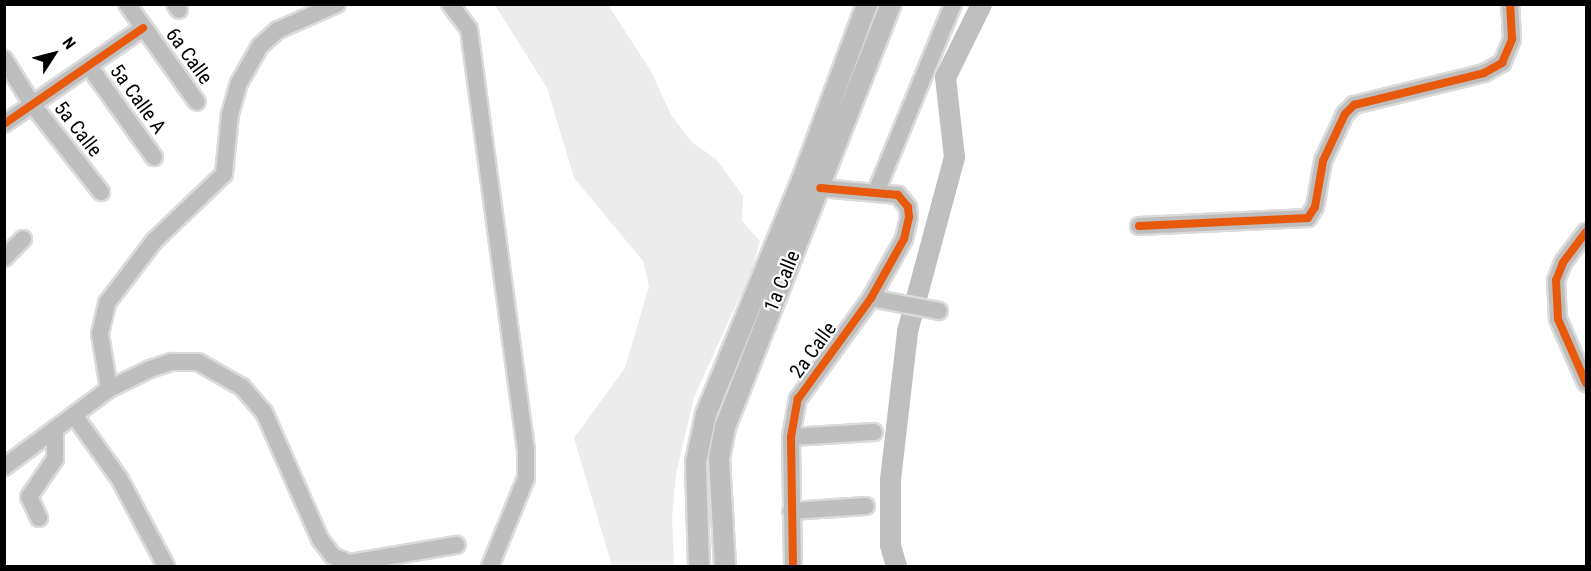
<!DOCTYPE html>
<style>
body{margin:0}
#map{position:relative;width:1591px;height:571px;overflow:hidden;background:#fff;font-family:"Roboto Condensed",sans-serif}
div>[style]{position:absolute}
[style*='--x']{left:calc(var(--x)*1px);top:calc(var(--y)*1px);width:calc(var(--w)*1px);rotate:calc(var(--a)*1deg)}
.green>*{inset:0;background:#ececec}
.river>*{height:21px;margin:-10.5px;padding:0 10.5px;transform-origin:10.5px;border-radius:10.5px;background:#bfbfbf}
.roads{filter:drop-shadow(2px 0 #dbdbdb) drop-shadow(-2px 0 #dbdbdb) drop-shadow(0 2px #dbdbdb) drop-shadow(0 -2px #dbdbdb)}
.minor>*{height:16px;margin:-8px;padding:0 8px;transform-origin:8px;border-radius:8px;background:#bebebe}
.major>*{height:20px;margin:-10px;padding:0 10px;transform-origin:10px;border-radius:10px;background:#bebebe}
.cycleway>*{height:8px;margin:-4px;padding:0 4px;transform-origin:4px;border-radius:4px;background:#e8590c}
span{translate:-50% -50%;white-space:nowrap;text-align:center;line-height:1.15;-webkit-text-stroke:4.5px #fff;paint-order:stroke}
.street-label{font-size:20px;color:#000}
.frame{position:absolute;inset:0;border:6px solid #000;pointer-events:none}
.north{position:absolute;left:24px;top:24px;width:60px;height:60px;-webkit-text-stroke:4px #fff;paint-order:stroke;rotate:54deg;font-size:16px;font-weight:700;line-height:24px;text-align:center;color:#000}
.north::after{content:'';display:block;margin:auto;width:21px;height:27px;background:#000;clip-path:polygon(50% 0,100% 100%,50% 72%,0 100%)}
</style>
<div id="map">
<div class="green">
<div style="clip-path:polygon(495px 5px,608px 5px,651px 71px,671px 115px,692px 142px,717px 160px,743px 196px,742px 221px,760px 241px,752px 270px,694px 397px,676px 474px,672px 518px,674px 566px,612px 566px,574px 438px,625px 368px,649px 286px,643px 261px,574px 178px,547px 88px)"></div>
</div>
<div class="river">
<div style="--x:896;--y:566;--w:22;--a:-106"></div>
<div style="--x:890;--y:545;--w:66;--a:-90"></div>
<div style="--x:890;--y:479;--w:149;--a:-83.4"></div>
<div style="--x:907;--y:331;--w:180;--a:-74.9"></div>
<div style="--x:954;--y:157;--w:81;--a:-96.4"></div>
<div style="--x:945;--y:77;--w:81;--a:-63.7"></div>
</div>
<div class="roads">
<div class="minor">
<div style="--x:127;--y:4;--w:120;--a:54.5"></div>
<div style="--x:175;--y:4;--w:7;--a:56"></div>
<div style="--x:450;--y:4;--w:31;--a:53"></div>
<div style="--x:469;--y:29;--w:425;--a:82.3"></div>
<div style="--x:526;--y:450;--w:28;--a:90"></div>
<div style="--x:526;--y:478;--w:95;--a:112.2"></div>
<div style="--x:4;--y:59;--w:53;--a:58.1"></div>
<div style="--x:32;--y:104;--w:112;--a:51.9"></div>
<div style="--x:89;--y:66;--w:112;--a:54.5"></div>
<div style="--x:4;--y:124;--w:169;--a:-34.6"></div>
<div style="--x:876;--y:192;--w:203;--a:-67.7"></div>
<div style="--x:1139;--y:226;--w:169;--a:-2.7"></div>
<div style="--x:1308;--y:218;--w:13;--a:-58"></div>
<div style="--x:1315;--y:207;--w:47;--a:-80.1"></div>
<div style="--x:1323;--y:161;--w:52;--a:-64.9"></div>
<div style="--x:1345;--y:114;--w:13;--a:-45"></div>
<div style="--x:1354;--y:105;--w:134;--a:-13.8"></div>
<div style="--x:1484;--y:73;--w:21;--a:-29"></div>
<div style="--x:1502;--y:63;--w:26;--a:-67"></div>
<div style="--x:1512;--y:39;--w:35;--a:-93"></div>
<div style="--x:1586;--y:232;--w:39;--a:127"></div>
<div style="--x:1563;--y:263;--w:18;--a:112"></div>
<div style="--x:1556;--y:280;--w:39;--a:87"></div>
<div style="--x:1558;--y:319;--w:70;--a:66.4"></div>
<div style="--x:4;--y:258;--w:27;--a:-45"></div>
<div style="--x:871;--y:298;--w:69;--a:10.8"></div>
<div style="--x:109;--y:389;--w:56;--a:-99.3"></div>
<div style="--x:100;--y:334;--w:32;--a:-77"></div>
<div style="--x:107;--y:303;--w:78;--a:-52.8"></div>
<div style="--x:154;--y:241;--w:97;--a:-43.7"></div>
<div style="--x:224;--y:174;--w:60;--a:-84.3"></div>
<div style="--x:230;--y:114;--w:32;--a:-74"></div>
<div style="--x:239;--y:83;--w:43;--a:-60.4"></div>
<div style="--x:260;--y:46;--w:24;--a:-42"></div>
<div style="--x:278;--y:30;--w:64;--a:-23.8"></div>
<div style="--x:74;--y:415;--w:77;--a:54.5"></div>
<div style="--x:119;--y:478;--w:100;--a:61.9"></div>
<div style="--x:791;--y:437;--w:83;--a:-3.4"></div>
<div style="--x:4;--y:467;--w:131;--a:-36.6"></div>
<div style="--x:109;--y:389;--w:46;--a:-26"></div>
<div style="--x:150;--y:369;--w:23;--a:-18"></div>
<div style="--x:172;--y:362;--w:26;--a:0"></div>
<div style="--x:198;--y:362;--w:51;--a:29.6"></div>
<div style="--x:242;--y:387;--w:33;--a:49"></div>
<div style="--x:264;--y:412;--w:139;--a:66.2"></div>
<div style="--x:320;--y:539;--w:21;--a:53"></div>
<div style="--x:333;--y:556;--w:17;--a:24"></div>
<div style="--x:349;--y:563;--w:109;--a:-9.5"></div>
<div style="--x:791;--y:511;--w:75;--a:-3.8"></div>
<div style="--x:39;--y:518;--w:23;--a:-115"></div>
<div style="--x:29;--y:497;--w:46;--a:-55.6"></div>
<div style="--x:55;--y:459;--w:30;--a:-90"></div>
<div style="--x:793;--y:566;--w:129;--a:-90.9"></div>
<div style="--x:791;--y:437;--w:39;--a:-80"></div>
<div style="--x:798;--y:399;--w:125;--a:-54.1"></div>
<div style="--x:871;--y:298;--w:68;--a:-60.8"></div>
<div style="--x:904;--y:239;--w:23;--a:-77"></div>
<div style="--x:909;--y:217;--w:10;--a:-96"></div>
<div style="--x:908;--y:207;--w:16;--a:-130"></div>
<div style="--x:898;--y:195;--w:78;--a:-174.9"></div>
</div>
<div class="major">
<div style="--x:699;--y:566;--w:104;--a:-91.7"></div>
<div style="--x:696;--y:462;--w:49;--a:-78.2"></div>
<div style="--x:706;--y:414;--w:253;--a:-67.7"></div>
<div style="--x:802;--y:180;--w:188;--a:-69.7"></div>
<div style="--x:725;--y:566;--w:108;--a:-93.2"></div>
<div style="--x:719;--y:458;--w:32;--a:-79"></div>
<div style="--x:725;--y:427;--w:454;--a:-68.6"></div>
</div>
</div>
<div class="cycleway">
<div style="--x:4;--y:124;--w:169;--a:-34.6"></div>
<div style="--x:1139;--y:226;--w:169;--a:-2.7"></div>
<div style="--x:1308;--y:218;--w:13;--a:-58"></div>
<div style="--x:1315;--y:207;--w:47;--a:-80.1"></div>
<div style="--x:1323;--y:161;--w:52;--a:-64.9"></div>
<div style="--x:1345;--y:114;--w:13;--a:-45"></div>
<div style="--x:1354;--y:105;--w:134;--a:-13.8"></div>
<div style="--x:1484;--y:73;--w:21;--a:-29"></div>
<div style="--x:1502;--y:63;--w:26;--a:-67"></div>
<div style="--x:1512;--y:39;--w:35;--a:-93"></div>
<div style="--x:1586;--y:232;--w:39;--a:127"></div>
<div style="--x:1563;--y:263;--w:18;--a:112"></div>
<div style="--x:1556;--y:280;--w:39;--a:87"></div>
<div style="--x:1558;--y:319;--w:70;--a:66.4"></div>
<div style="--x:793;--y:566;--w:129;--a:-90.9"></div>
<div style="--x:791;--y:437;--w:39;--a:-80"></div>
<div style="--x:798;--y:399;--w:125;--a:-54.1"></div>
<div style="--x:871;--y:298;--w:68;--a:-60.8"></div>
<div style="--x:904;--y:239;--w:23;--a:-77"></div>
<div style="--x:909;--y:217;--w:10;--a:-96"></div>
<div style="--x:908;--y:207;--w:16;--a:-130"></div>
<div style="--x:898;--y:195;--w:78;--a:-174.9"></div>
</div>
<div class="street-label">
<span style="left:189px;top:56px;rotate:54deg">6a Calle</span>
<span style="left:138px;top:99px;rotate:54deg">5a Calle A</span>
<span style="left:78px;top:129px;rotate:52deg">5a Calle</span>
<span style="left:782px;top:281px;rotate:-68deg">1a Calle</span>
<span style="left:813px;top:350px;rotate:-54deg">2a Calle</span>
</div>
<div class="frame"></div>
<div class="north">N</div>
</div>
